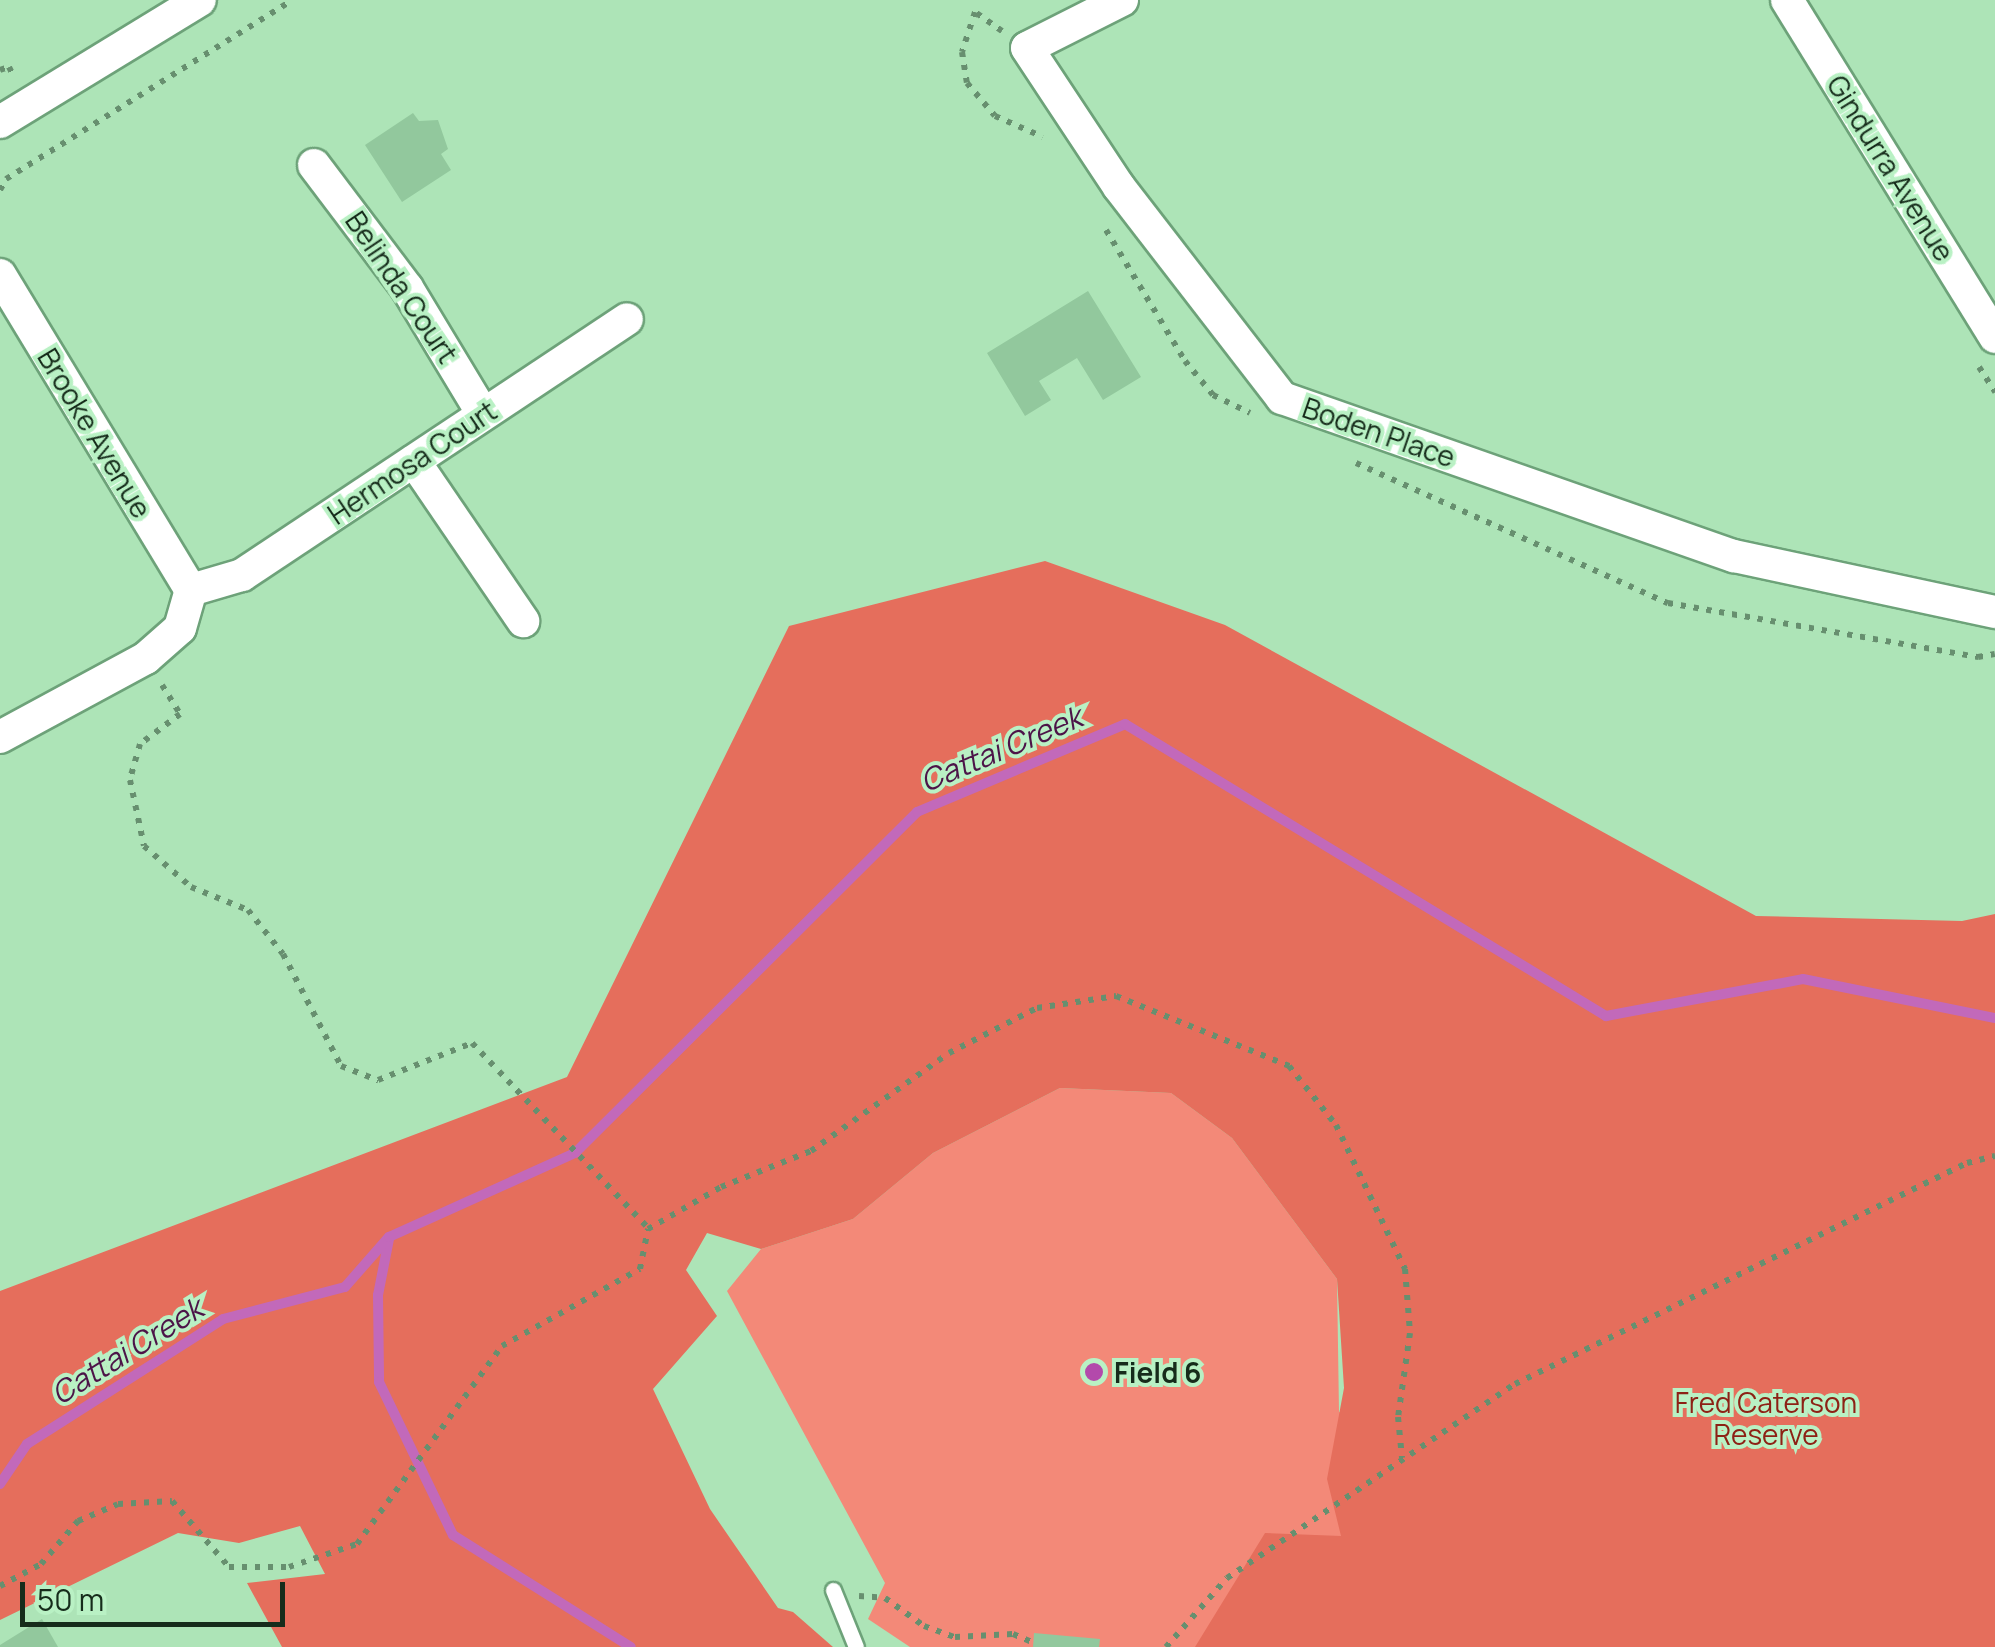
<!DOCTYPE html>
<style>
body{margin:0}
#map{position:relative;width:1995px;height:1647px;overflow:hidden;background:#ade4b7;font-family:Manrope,sans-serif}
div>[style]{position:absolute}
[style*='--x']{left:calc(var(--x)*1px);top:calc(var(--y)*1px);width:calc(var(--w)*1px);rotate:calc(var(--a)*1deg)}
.green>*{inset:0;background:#f38978}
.forest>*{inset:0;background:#e56e5c}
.stream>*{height:10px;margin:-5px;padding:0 5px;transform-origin:5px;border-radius:5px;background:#c269ba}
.building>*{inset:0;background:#92c89d}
.path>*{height:6px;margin-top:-3px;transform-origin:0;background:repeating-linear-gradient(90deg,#678f6f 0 5px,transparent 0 13px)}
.roads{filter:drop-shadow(2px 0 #6da279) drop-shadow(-2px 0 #6da279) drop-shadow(0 2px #6da279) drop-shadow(0 -2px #6da279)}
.lane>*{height:15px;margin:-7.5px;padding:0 7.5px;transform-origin:7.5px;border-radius:7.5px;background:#fff}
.street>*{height:32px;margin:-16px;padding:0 16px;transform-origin:16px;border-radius:16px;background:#fff}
.dots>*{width:28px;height:28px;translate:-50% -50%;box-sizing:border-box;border:5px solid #b9f1c4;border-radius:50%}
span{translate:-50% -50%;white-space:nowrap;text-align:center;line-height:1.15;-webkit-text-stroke:8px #b9f1c4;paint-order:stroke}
.street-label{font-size:28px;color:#162c1b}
.poi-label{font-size:28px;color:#162c1b;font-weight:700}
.left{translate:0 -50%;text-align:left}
.park-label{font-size:28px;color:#8d2115}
.water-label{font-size:30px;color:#4c1448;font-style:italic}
.scale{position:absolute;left:20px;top:1582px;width:265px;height:45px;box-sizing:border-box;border:5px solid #162c1b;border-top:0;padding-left:12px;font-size:30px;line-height:35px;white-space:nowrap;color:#162c1b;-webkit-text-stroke:8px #b9f1c4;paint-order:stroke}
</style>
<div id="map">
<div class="green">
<div style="clip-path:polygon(1060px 1088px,1171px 1093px,1232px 1138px,1337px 1279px,1339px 1412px,1995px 1647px,910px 1647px,868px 1619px,885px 1583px,727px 1291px,761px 1249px,853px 1219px,933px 1153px)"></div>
</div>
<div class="forest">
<div style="clip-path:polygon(1045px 561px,1225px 625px,1756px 916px,1962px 921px,1995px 914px,1995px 1647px,1195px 1647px,1265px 1533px,1341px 1536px,1327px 1479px,1344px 1388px,1337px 1279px,1232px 1138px,1171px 1093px,1060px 1088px,933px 1153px,853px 1219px,761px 1249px,707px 1233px,686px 1270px,717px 1316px,653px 1389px,710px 1509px,778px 1608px,793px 1612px,833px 1647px,282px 1647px,247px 1583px,325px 1574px,300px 1526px,239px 1543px,178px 1533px,0 1620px,0 1291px,567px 1077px,789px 626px)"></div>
</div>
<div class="stream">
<div style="--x:389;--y:1239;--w:57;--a:101.1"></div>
<div style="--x:378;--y:1295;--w:87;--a:89.3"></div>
<div style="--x:379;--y:1382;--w:170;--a:64.2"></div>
<div style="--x:453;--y:1535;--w:210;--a:32.2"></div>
<div style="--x:0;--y:1484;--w:48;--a:-56"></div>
<div style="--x:27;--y:1444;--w:232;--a:-32.5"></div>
<div style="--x:223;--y:1319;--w:126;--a:-14.7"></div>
<div style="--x:345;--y:1287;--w:67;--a:-48.7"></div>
<div style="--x:389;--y:1237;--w:204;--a:-24.3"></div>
<div style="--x:575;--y:1153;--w:483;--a:-44.9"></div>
<div style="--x:917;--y:812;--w:226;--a:-22.9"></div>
<div style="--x:1125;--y:724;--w:563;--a:31.26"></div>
<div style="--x:1606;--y:1016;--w:200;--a:-10.6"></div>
<div style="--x:1803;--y:979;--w:196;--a:11.5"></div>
</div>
<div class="building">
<div style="clip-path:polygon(413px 113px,419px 121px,438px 120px,448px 149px,441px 154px,451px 170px,402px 202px,365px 145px)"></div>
<div style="clip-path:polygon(1088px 291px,1141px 377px,1103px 400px,1077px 358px,1039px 381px,1051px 400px,1025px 416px,987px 353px)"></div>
<div style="clip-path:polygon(42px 1619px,58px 1647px,0 1647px,0 1645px)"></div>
<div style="clip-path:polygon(1034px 1633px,1100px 1639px,1099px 1647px,1033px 1647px)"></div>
</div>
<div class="path">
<div style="--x:1002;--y:31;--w:33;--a:-145"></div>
<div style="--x:975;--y:12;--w:42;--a:108"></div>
<div style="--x:962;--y:52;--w:31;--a:81"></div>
<div style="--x:967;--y:83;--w:43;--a:49.7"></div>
<div style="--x:995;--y:116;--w:52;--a:23.6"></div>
<div style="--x:0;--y:70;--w:9;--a:-18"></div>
<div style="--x:9;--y:67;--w:9;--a:63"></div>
<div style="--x:0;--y:190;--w:13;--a:-61"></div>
<div style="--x:6;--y:179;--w:337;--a:-32"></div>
<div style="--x:1106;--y:230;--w:153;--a:58.9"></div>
<div style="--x:1185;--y:361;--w:44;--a:50.5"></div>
<div style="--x:1213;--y:395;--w:41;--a:25.9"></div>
<div style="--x:1979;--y:367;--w:30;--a:57"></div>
<div style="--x:1356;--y:463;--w:342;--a:24.2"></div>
<div style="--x:1668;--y:603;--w:315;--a:9.9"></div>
<div style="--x:1978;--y:657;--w:17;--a:-10"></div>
<div style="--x:162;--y:685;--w:34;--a:58"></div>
<div style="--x:180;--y:714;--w:50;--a:143.1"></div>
<div style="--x:140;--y:744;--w:37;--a:106"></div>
<div style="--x:130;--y:780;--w:67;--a:78"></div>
<div style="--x:144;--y:846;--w:62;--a:41.1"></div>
<div style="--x:191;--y:887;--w:61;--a:22"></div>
<div style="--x:248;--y:910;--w:56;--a:51.5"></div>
<div style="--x:283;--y:954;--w:126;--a:62.6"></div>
<div style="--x:341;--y:1066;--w:40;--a:21"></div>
<div style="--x:378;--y:1080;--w:101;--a:-21.5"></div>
<div style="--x:472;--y:1043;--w:255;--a:46.4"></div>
<div style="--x:0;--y:1586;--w:47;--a:-28.2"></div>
<div style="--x:41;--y:1564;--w:57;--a:-49.3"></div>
<div style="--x:78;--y:1521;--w:43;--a:-23"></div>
<div style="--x:118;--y:1504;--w:54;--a:-3.2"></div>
<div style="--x:172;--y:1501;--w:87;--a:49.2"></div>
<div style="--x:229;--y:1567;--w:60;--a:0"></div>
<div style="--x:289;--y:1567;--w:72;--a:-18.7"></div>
<div style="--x:357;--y:1544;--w:245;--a:-53.8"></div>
<div style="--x:502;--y:1346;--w:158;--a:-29.2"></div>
<div style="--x:640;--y:1269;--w:41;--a:-78.7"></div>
<div style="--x:648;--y:1229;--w:84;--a:-29.9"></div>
<div style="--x:721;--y:1187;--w:97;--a:-21.8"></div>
<div style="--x:811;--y:1151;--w:169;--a:-35.4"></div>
<div style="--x:949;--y:1053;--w:99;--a:-27.1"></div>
<div style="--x:1037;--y:1008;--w:80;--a:-8.6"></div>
<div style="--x:1116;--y:996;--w:187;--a:22"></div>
<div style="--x:1289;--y:1066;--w:75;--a:51.5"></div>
<div style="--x:1336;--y:1125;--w:160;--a:64.4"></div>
<div style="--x:1405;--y:1269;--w:64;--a:85.5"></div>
<div style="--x:1410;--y:1333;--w:85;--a:98.1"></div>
<div style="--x:1398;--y:1417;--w:41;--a:84.4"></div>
<div style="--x:859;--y:1596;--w:26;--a:4"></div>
<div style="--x:885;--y:1598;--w:48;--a:35.7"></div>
<div style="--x:924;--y:1626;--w:33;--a:20"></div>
<div style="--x:955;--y:1637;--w:58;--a:-3"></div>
<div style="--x:1013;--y:1634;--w:23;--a:23"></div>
<div style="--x:1166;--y:1647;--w:92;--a:-48.5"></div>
<div style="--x:1227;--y:1578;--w:347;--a:-34"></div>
<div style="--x:1515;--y:1384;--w:503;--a:-26.06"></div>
<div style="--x:1967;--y:1163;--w:29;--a:-14"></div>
</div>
<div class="roads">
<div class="lane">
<div style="--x:833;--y:1590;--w:61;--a:68"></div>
</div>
<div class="street">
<div style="--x:1122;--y:0;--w:106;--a:153.2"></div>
<div style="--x:1027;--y:48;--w:167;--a:56.5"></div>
<div style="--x:1119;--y:187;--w:267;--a:52.3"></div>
<div style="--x:1282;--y:398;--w:479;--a:19.3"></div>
<div style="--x:1734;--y:556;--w:267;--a:12.1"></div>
<div style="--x:1787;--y:0;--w:396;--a:58.3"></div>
<div style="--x:0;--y:122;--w:234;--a:-31.4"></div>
<div style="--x:314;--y:165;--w:154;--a:52.9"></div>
<div style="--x:407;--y:288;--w:147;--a:58.9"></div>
<div style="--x:0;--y:275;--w:368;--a:58.8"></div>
<div style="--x:414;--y:461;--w:194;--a:55.7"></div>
<div style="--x:191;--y:590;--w:53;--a:-16.4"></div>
<div style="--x:242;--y:575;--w:462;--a:-33.6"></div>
<div style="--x:0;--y:737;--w:166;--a:-28.4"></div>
<div style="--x:146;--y:658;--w:45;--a:-41.4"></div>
<div style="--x:180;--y:628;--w:40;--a:-74"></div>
</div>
</div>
<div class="dots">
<div style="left:1094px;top:1372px;background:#b349ab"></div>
</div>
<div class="street-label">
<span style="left:1891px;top:168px;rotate:58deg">Gindurra Avenue</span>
<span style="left:402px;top:287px;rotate:56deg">Belinda Court</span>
<span style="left:1379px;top:432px;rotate:19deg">Boden Place</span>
<span style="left:95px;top:433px;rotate:59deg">Brooke Avenue</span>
<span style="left:412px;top:462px;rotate:-34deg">Hermosa Court</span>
</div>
<div class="poi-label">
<span class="left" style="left:1114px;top:1372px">Field 6</span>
</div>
<div class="park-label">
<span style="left:1766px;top:1418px">Fred Caterson<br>Reserve</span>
</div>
<div class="water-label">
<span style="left:1001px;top:749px;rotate:-23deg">Cattai Creek</span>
<span style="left:127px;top:1351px;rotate:-32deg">Cattai Creek</span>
</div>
<div class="scale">50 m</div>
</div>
